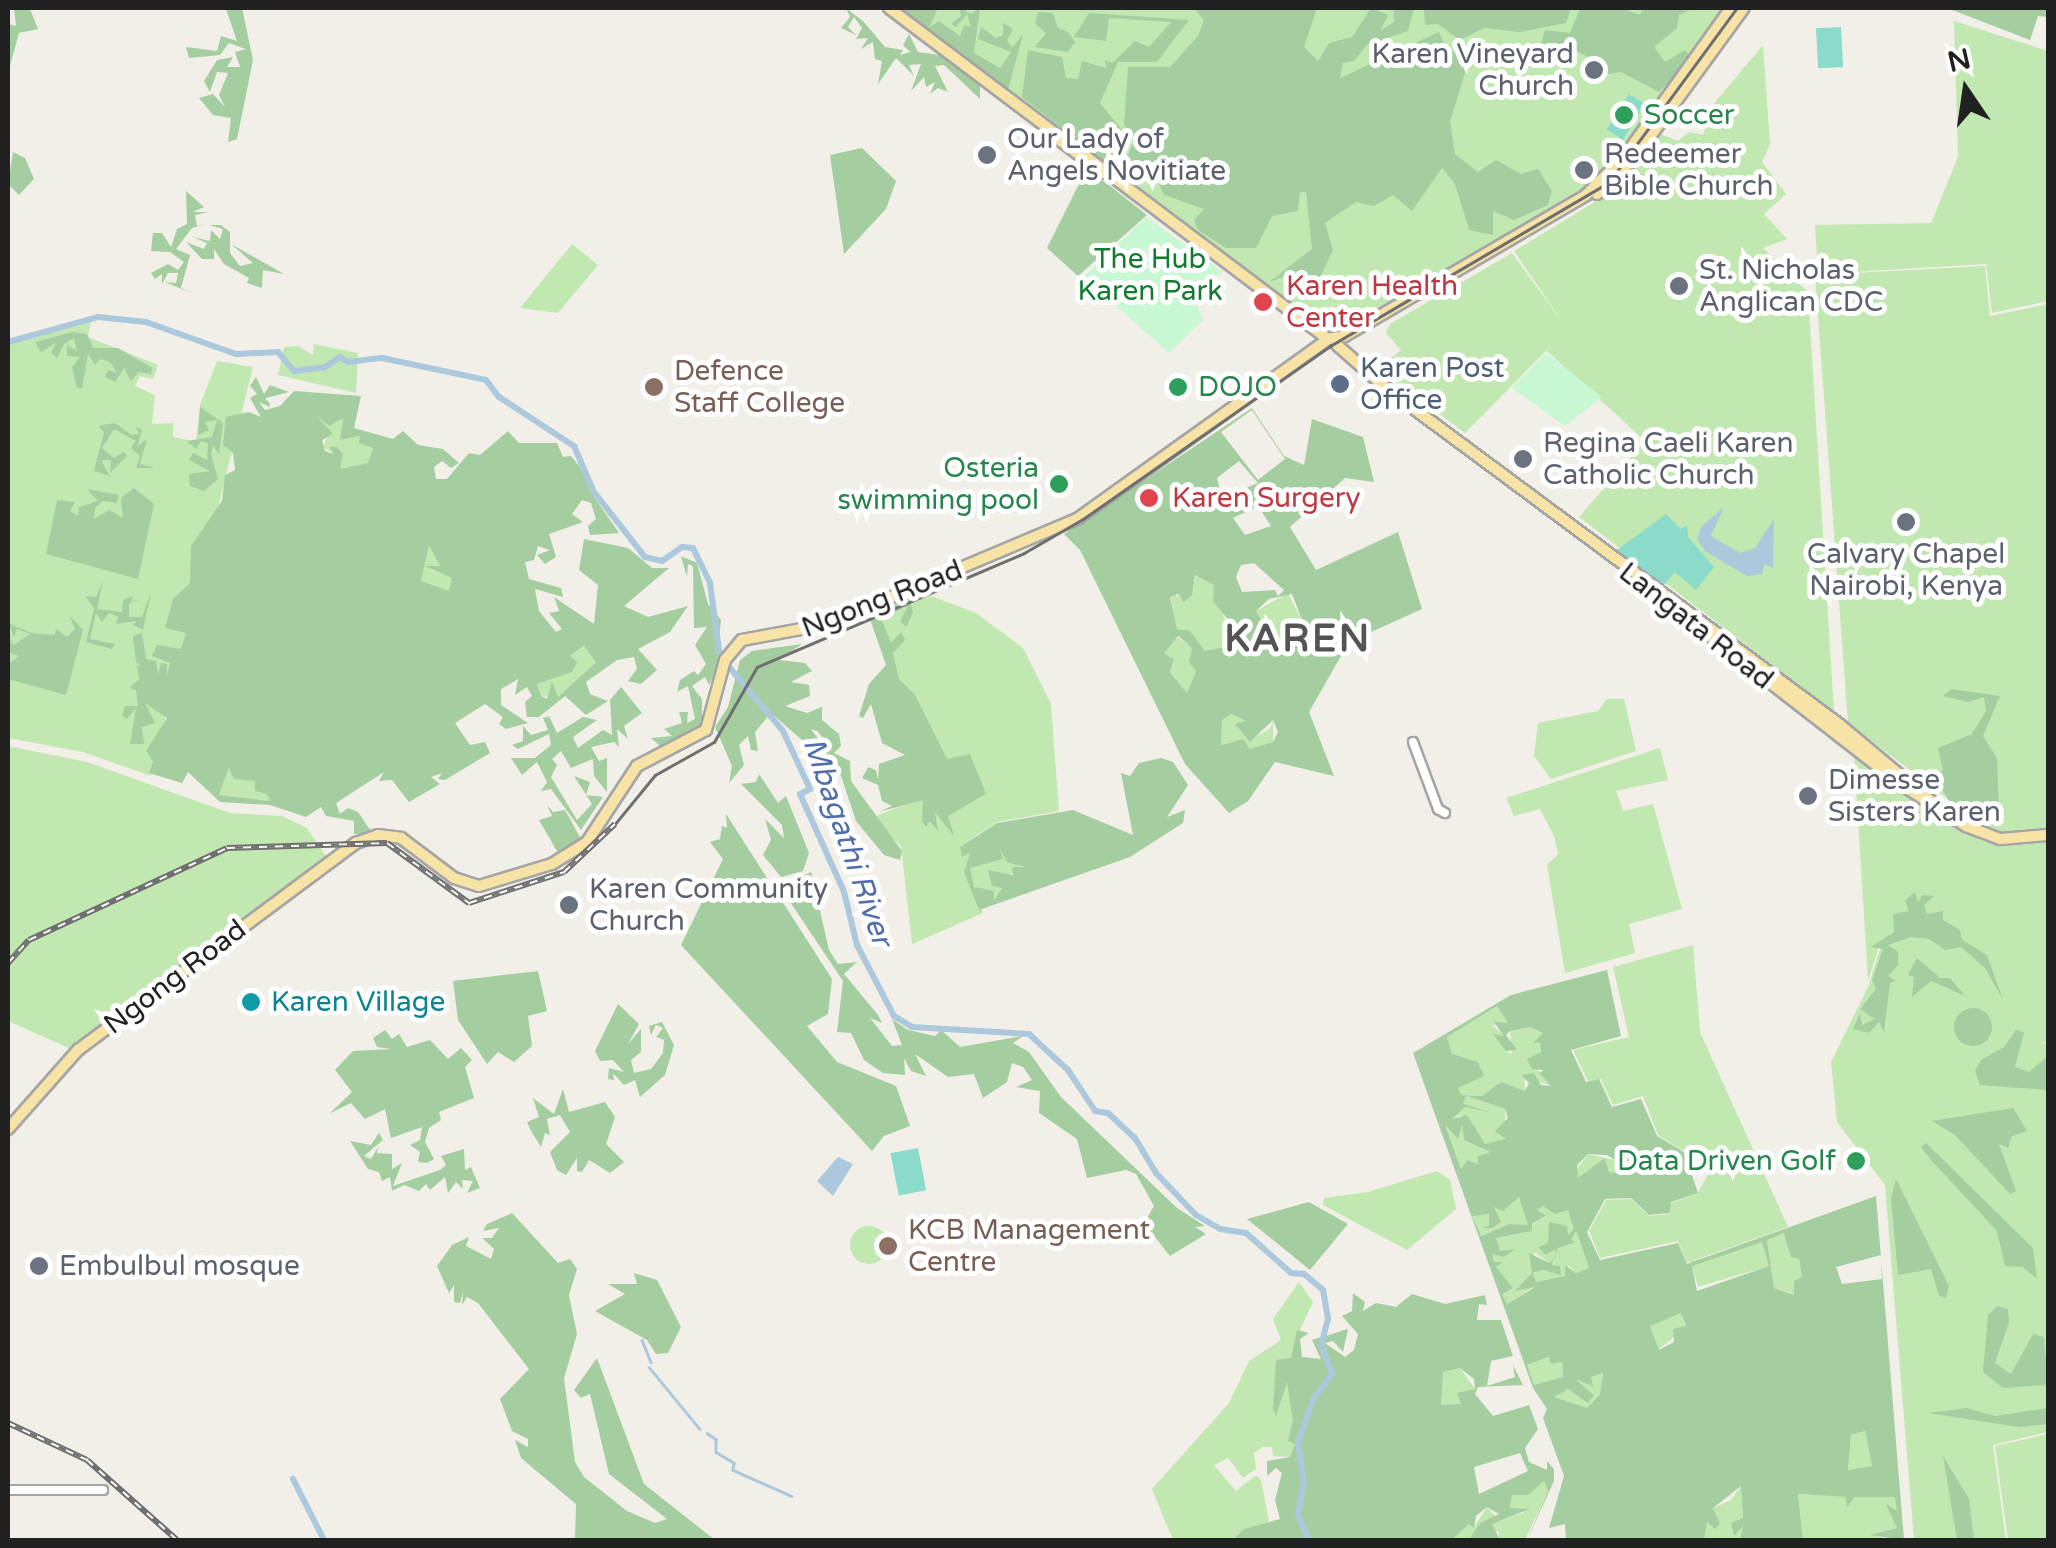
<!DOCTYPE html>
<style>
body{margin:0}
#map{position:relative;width:2056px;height:1548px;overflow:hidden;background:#f1efe8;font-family:"Varela Round",sans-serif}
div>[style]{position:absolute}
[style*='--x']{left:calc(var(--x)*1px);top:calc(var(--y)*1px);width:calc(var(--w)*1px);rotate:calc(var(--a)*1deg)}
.grass>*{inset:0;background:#c2e8b1;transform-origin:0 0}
.round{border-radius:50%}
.forest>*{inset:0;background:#a4ce9f}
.park>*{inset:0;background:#c8f7d4}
.pitch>*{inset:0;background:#8adbca;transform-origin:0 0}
.water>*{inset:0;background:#abc8dc}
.stream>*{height:2.5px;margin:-1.25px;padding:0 1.25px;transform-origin:1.25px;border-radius:1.25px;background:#abc8dc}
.river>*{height:6px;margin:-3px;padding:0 3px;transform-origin:3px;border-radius:3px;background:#abc8dc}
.roads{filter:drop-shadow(2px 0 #a5a5a5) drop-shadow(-2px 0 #a5a5a5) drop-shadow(0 2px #a5a5a5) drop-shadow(0 -2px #a5a5a5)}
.minor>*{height:8px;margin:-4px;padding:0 4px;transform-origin:4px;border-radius:4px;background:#fff}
.major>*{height:10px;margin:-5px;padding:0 5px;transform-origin:5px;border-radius:5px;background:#f8e3a6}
.tram>*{height:2.5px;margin:-1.25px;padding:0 1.25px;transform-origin:1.25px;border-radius:1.25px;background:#6f6f6f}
.rail>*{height:6px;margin-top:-3px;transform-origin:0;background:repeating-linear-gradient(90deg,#fff 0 8px,#6f6f6f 0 16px);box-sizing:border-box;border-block:2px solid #6f6f6f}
.dots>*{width:28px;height:28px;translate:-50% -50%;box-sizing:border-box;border:5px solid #fff;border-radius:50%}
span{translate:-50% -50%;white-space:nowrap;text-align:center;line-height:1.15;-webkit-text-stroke:10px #fff;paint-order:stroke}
.worship-label{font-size:28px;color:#5b616d}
.right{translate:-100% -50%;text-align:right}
.left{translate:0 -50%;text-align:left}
.leisure-label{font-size:28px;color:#27864d}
.park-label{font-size:28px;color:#117c2d}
.health-label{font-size:28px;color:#be3a42}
.service-label{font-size:28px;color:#4e5e75}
.education-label{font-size:28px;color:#785e54}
.street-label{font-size:28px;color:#212121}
.culture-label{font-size:28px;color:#0d838f}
.water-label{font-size:30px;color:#516fad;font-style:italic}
.district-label{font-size:38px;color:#545454;font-weight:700;letter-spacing:2.5px}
.frame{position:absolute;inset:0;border:10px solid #212121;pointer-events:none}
.north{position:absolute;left:1916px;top:40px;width:100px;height:100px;-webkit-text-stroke:8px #fff;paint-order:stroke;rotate:347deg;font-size:28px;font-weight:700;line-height:40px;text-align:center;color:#212121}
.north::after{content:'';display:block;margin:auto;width:35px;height:45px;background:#212121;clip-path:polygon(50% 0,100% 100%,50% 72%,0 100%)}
</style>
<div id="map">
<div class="grass">
<div style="clip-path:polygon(896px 8px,1727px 8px,1605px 178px,1431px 281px,1329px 332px)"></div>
<div style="clip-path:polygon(1954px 21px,2048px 51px,2048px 301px,1992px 313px,1986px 264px,1818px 274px,1815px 225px,1931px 223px,1958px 157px)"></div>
<div style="clip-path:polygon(1763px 45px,1770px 144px,1762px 162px,1786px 194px,1764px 214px,1787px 239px,1763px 248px,1808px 292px,1834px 712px,1579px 517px,1645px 441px,1547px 351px,1553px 344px,1465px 433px,1379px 369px,1401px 350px,1386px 333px,1390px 324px,1512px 253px,1563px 323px,1514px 251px,1611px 192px,1658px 133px,1678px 141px,1689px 132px,1703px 135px,1712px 106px)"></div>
<div style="clip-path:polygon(572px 244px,598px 265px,558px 313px,520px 308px)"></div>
<div style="clip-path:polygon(1985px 266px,1990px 316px,2048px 304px,2048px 830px,2013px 835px,1990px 831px,1848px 723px,1815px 275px)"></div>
<div style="clip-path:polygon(91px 320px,88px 337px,158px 365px,153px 379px,140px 376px,135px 386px,155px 395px,152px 424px,173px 423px,173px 437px,196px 442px,200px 405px,217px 361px,253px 367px,190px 620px,197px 605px,206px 608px,209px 614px,197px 625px,207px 638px,191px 652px,186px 634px,151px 776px,83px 752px,8px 738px,8px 344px)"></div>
<div style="clip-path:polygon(314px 344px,358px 353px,356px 393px,278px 375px,284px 347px,298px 346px,313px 355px)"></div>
<div style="clip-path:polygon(316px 417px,333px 422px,343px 417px,340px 440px,360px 436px,373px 448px,368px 464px,340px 469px,336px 447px,334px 454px,323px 447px,330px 432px)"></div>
<div style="clip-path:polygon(429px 543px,441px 567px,430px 569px,453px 578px,449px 592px,420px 581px)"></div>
<div style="clip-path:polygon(1197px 572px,1214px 585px,1224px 618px,1238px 635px,1256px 638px,1266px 630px,1256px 611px,1288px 593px,1304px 625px,1293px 637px,1254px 651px,1230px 646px,1218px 654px,1205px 651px,1176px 628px,1170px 593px,1182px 598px,1192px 592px)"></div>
<div style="clip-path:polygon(918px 591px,976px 613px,1023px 648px,1051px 704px,1059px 811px,997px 822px,961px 846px,974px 858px,967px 870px,971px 878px,970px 868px,1001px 859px,1000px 848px,1024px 870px,995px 878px,988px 873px,1001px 886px,1001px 898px,990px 899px,972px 884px,983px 913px,912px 944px,901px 846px,871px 818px,925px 797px,950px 811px,944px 763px,897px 687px,878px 617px)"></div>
<div style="clip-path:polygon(1174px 635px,1193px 648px,1196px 671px,1187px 693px,1170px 671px,1174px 659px,1164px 653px)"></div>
<div style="clip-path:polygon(585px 646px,596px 662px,557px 698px,541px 696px,537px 684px,569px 669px,569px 657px)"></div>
<div style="clip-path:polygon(1607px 699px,1624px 699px,1636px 751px,1551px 779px,1534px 756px,1538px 723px,1598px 711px)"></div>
<div style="clip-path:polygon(1230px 714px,1247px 721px,1238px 728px,1249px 740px,1270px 729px,1273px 720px,1273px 742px,1250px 750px,1243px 739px,1220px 745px,1222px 719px)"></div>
<div style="clip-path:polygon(8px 746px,87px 762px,230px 813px,282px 816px,307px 828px,328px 859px,71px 1049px,8px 1021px)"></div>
<div style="clip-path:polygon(1660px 748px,1668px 780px,1616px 791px,1623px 811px,1653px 804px,1682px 909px,1629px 924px,1635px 953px,1565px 973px,1547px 865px,1558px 854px,1554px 836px,1540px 809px,1514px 816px,1506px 798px)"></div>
<div style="clip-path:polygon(1854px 753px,1985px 842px,2048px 841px,2048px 1044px,2041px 1041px,2048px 1046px,2048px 1432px,1993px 1445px,2006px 1540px,1914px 1540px,1885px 1185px,1837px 1122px,1831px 1062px,1868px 987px,1881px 946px,1921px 908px,1880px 943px,1868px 981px)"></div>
<div style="clip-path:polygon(229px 768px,256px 781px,270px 801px,219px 795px)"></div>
<div style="clip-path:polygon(1693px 945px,1700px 1032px,1788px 1227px,1687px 1263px,1678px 1241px,1600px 1258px,1589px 1231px,1606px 1200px,1631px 1199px,1649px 1216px,1670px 1214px,1671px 1203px,1698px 1193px,1717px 1157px,1680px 1149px,1658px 1135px,1643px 1096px,1613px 1105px,1601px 1079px,1588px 1081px,1573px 1050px,1629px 1037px,1613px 967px)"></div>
<div style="clip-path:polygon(1497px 1006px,1509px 1024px,1492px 1025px,1504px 1035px,1506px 1051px,1512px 1054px,1510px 1031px,1531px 1027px,1543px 1033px,1535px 1042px,1542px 1046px,1535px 1066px,1551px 1086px,1524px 1076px,1525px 1091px,1500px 1084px,1484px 1096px,1461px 1095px,1458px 1088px,1480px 1074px,1477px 1062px,1452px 1055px,1447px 1037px)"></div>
<div style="clip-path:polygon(1465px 1096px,1505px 1109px,1506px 1140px,1485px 1144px,1461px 1115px,1452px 1119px,1464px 1107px,1490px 1113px,1461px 1104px)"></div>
<div style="clip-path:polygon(1444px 1125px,1455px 1135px,1463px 1125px,1464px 1139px,1492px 1152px,1479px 1164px,1467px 1160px,1461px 1169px)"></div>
<div style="clip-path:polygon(1588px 1154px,1618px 1161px,1633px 1156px,1624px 1165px,1632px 1165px,1629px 1176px,1609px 1172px,1605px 1158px,1578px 1179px,1574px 1173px)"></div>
<div style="clip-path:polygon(1437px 1171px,1450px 1180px,1456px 1209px,1407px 1250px,1323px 1205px,1324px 1198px,1368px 1192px)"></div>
<div style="clip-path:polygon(1519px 1197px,1532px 1220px,1528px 1226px,1509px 1224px,1480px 1236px,1472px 1215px,1489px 1214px,1492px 1228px,1494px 1207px)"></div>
<div style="clip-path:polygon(1543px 1206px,1568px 1209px,1589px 1268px,1576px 1273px,1568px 1265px,1565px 1277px,1536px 1282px,1533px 1274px,1542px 1270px,1561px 1274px,1551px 1266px,1556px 1260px,1549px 1263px,1534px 1252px,1532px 1273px,1520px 1288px,1535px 1286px,1507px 1304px,1501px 1293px,1512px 1288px,1496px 1267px,1503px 1262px,1494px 1262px,1491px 1254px,1500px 1251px,1496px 1238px,1524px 1233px,1545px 1214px,1537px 1210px)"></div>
<div class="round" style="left:850px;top:1226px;width:38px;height:38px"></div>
<div style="clip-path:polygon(1785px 1232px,1791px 1257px,1799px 1259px,1802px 1278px,1795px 1295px,1774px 1288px,1767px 1240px)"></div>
<div style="left:1763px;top:1241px;width:26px;height:75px;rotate:74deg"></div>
<div style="clip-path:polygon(1299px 1282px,1313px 1302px,1294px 1343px,1302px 1422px,1291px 1457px,1273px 1456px,1272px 1447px,1262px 1447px,1254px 1453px,1256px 1469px,1243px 1478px,1228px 1458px,1214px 1465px,1236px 1491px,1256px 1475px,1261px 1480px,1269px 1521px,1233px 1540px,1173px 1540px,1152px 1489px,1229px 1403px,1249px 1361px,1281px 1340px,1273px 1319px)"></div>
<div style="clip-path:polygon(1681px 1313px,1686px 1327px,1658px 1350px,1650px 1325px)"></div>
<div style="clip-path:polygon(1550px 1357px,1562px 1362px,1563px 1377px,1534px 1386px,1527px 1365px)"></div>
<div style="clip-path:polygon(1460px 1368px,1475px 1389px,1464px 1393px,1461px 1404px,1441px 1406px,1443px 1372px)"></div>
<div style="clip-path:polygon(1603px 1372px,1600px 1394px,1587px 1408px,1553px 1397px,1567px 1389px,1594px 1395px,1577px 1379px,1592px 1384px,1591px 1377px)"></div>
<div style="clip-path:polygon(1865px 1431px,1872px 1466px,1848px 1471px,1851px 1435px)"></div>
<div style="clip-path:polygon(2048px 1434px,2048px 1540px,2008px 1540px,1995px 1446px)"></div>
<div style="clip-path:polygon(1544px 1481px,1548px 1491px,1525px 1540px,1500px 1540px,1498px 1531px,1489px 1530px,1495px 1521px,1469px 1540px,1452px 1540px,1469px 1524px,1474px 1527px,1487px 1507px,1500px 1521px,1523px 1513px,1527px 1509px,1510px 1508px,1512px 1495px)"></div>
<div style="clip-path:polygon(1741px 1486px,1743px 1518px,1731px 1524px,1735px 1533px,1744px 1525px,1740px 1540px,1704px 1540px,1706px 1519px,1719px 1524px,1713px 1508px,1731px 1500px)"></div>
<div style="clip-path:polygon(1798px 1494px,1847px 1497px,1847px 1505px,1855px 1497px,1896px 1497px,1898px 1512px,1890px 1507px,1897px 1528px,1873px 1535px,1891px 1540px,1803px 1540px)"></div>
</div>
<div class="forest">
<div style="clip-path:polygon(14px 8px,36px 8px,30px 9px,38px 29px,19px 33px,8px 73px,8px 24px,16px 26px)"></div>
<div style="clip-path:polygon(242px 8px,253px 60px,237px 139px,228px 142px,231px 118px,213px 115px,199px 98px,213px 94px,225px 107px,219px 95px,228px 73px,217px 72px,210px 92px,204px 81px,217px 60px,233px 57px,227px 67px,240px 67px,235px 52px,246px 49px,229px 43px,220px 55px,189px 58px,186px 47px,217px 51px,221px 36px,237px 41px,226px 9px)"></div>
<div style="clip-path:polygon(846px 8px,863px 21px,885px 47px,903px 50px,900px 55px,910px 52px,903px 45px,909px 34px,918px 52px,947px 56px,980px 83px,980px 99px,944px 65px,935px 66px,948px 92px,938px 88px,930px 94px,935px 82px,926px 87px,924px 77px,911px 91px,921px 64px,909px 65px,914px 76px,896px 58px,878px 84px,882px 61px,875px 59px,873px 42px,861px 49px,868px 38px,856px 39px,862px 28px,854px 17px,848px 27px,856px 35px,841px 28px,850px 17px)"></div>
<div style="clip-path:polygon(900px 8px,938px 8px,929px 28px,939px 21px,960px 36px,964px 25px,971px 27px,967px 14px,956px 27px,951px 24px,961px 16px,960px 8px,971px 14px,980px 8px,974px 53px,1000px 68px,1011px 52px,978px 39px,981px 27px,996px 38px,1003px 35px,1003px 23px,1013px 29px,1007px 40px,1012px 48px,1023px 34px,1008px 90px)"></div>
<div style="clip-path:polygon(1194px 8px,1317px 8px,1304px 47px,1318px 61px,1329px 43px,1352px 37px,1371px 8px,1388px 15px,1380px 31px,1394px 22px,1393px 8px,1414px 8px,1408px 31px,1367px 45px,1354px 61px,1343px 63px,1340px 78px,1439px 32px,1446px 48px,1460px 55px,1473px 48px,1450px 122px,1455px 154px,1478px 172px,1496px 160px,1521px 174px,1538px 169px,1552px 191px,1548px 205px,1514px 220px,1493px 211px,1493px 235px,1469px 230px,1455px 184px,1442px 168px,1412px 211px,1393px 195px,1374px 206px,1356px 202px,1325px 223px,1333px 250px,1317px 284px,1303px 270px,1269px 282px,1312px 249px,1306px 192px,1300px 192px,1298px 211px,1272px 216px,1256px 248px,1226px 248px,1198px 230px,1194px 220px,1204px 209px,1164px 195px,1155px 175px,1126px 160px,1134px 141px,1124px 125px,1128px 67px,1170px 67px,1198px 36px,1204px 20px)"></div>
<div style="clip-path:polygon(1424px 8px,1571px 8px,1566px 23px,1520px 32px,1484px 28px,1460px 40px,1438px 24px,1425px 25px)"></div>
<div style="clip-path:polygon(1580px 8px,1622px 8px,1640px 15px,1643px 8px,1694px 8px,1679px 15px,1677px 28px,1654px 47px,1665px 62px,1685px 50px,1692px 58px,1659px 92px,1621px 72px,1608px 74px,1599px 62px,1565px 46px,1541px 43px,1545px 30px,1570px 33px)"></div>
<div style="clip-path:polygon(1947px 8px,2048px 8px,2048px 17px,2038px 16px,2030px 40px)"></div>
<div style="clip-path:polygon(1038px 12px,1053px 13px,1058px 28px,1068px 32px,1075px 42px,1068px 52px,1035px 47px,1046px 33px,1035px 24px)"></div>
<div style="clip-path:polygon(1089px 13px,1189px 20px,1157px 62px,1118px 62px,1100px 103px,1126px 135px,1116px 171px,1022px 97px,1028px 50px,1062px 57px,1066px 78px,1078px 79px,1082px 61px,1106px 68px,1105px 60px,1112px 63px,1135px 41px,1149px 47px,1171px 22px,1109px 18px,1106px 41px,1074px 37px)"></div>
<div style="clip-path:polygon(862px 148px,896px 181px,886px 209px,844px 254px,830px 155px)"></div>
<div style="clip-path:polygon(13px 152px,25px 158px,34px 179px,19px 195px,8px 184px)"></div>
<div style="clip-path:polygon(1087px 168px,1147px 215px,1078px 276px,1047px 248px)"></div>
<div style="clip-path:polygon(186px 191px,204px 207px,193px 212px,209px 212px,195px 215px,197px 226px,206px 224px,192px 228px,176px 249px,190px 255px,181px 288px,196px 295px,165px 282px,176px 283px,178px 273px,168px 273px,162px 284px,162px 274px,155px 279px,151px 273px,168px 264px,178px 270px,184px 262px,170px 252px,151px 251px,153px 233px,162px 233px,171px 247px,177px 229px,187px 224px)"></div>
<div style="clip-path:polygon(209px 225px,221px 225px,230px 232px,230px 253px,240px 266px,253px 263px,231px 244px,284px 274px,263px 270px,262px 288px,247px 283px,249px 278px,224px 264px,214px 249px,214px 259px,202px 259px,186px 242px,204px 249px,207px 243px,193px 237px,210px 241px,211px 230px,220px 239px,223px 229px)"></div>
<div style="clip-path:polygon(72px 332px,87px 334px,93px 348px,118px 348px,152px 368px,151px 374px,139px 372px,131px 381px,124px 368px,115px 382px,105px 377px,108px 370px,117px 373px,110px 362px,100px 359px,95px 365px,88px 354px,82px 389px,77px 387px,72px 367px,80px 357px,67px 356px,67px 345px,77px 351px,74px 338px,64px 344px,57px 358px,51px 352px,56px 343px,41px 352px,35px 342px)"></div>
<div style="clip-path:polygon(evenodd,256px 377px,264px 394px,270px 385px,289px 392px,266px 398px,266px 400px,269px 402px,270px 407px,259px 402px,265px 410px,280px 406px,294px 391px,361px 396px,354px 428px,393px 439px,403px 431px,418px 445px,443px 449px,459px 463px,451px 468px,442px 461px,434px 467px,436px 479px,447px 479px,469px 453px,480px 455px,508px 431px,519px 443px,557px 443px,563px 457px,571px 456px,586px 474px,590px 491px,619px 533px,590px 535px,588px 526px,596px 519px,591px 503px,582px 500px,572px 514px,583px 522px,549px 534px,556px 557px,545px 564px,537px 555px,550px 550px,538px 546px,534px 560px,525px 562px,529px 579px,561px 588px,563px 597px,535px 589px,539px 611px,556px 632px,562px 629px,549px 613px,559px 611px,554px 597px,594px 624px,598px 585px,579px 570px,584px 539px,628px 548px,652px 568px,669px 568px,624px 606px,648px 617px,688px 606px,670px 632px,638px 649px,657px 670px,641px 684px,628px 681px,637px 669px,634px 657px,617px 660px,586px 682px,590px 694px,608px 701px,586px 715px,565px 696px,539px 717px,527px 717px,525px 702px,532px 696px,527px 687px,515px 695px,518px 679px,501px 689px,501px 705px,528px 723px,506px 729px,499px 724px,503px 717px,485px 704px,455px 723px,470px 745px,485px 742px,490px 753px,445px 780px,438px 779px,442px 773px,431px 777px,440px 784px,409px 802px,392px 780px,379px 781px,384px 772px,336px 803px,340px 814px,348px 808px,358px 812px,373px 834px,354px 834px,354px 821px,326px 816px,321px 807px,306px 817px,270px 805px,220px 802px,188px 772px,182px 783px,149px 773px,153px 762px,146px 751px,167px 718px,145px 703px,155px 723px,142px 727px,144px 744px,130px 744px,136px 708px,127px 719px,122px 716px,125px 706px,138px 706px,136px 690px,129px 688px,139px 679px,137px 665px,142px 666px,136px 662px,133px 636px,142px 633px,146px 659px,156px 661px,158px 674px,161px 663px,167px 664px,167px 675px,170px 663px,152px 656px,157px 645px,181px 649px,186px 633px,165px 628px,173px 599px,190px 583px,191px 546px,222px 501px,225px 475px,235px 470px,233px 453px,223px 445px,226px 417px,249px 412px,261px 417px,250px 398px,257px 394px,250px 386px,256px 377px,317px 416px,329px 426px,343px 418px,340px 440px,360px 436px,359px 443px,373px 448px,368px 463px,340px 469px,343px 454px,337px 447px,329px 447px,334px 454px,325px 451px,322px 440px,333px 434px,317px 416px,256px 377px,429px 545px,440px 566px,425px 566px,452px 578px,449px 591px,421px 581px,429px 545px,256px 377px,584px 646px,596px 662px,558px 697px,552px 681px,547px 699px,541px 696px,537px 684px,572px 672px,577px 662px,570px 656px,584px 646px,256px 377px,229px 768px,234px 779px,255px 781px,255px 791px,266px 794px,270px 801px,219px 795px,229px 768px)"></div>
<div style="clip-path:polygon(200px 407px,223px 423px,219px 454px,213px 446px,211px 454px,218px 479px,204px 491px,190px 486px,189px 474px,210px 471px,189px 460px,193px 453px,207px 460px,208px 443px,201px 441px,196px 449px,187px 441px,212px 437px,217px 420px,205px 422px,209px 430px,198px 435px)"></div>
<div style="clip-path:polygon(evenodd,1252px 408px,1284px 456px,1304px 465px,1312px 419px,1363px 437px,1374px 482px,1345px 478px,1290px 527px,1316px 570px,1398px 532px,1422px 609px,1349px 642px,1309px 712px,1334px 776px,1275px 762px,1248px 801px,1229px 813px,1185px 764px,1080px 550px,1064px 534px,1252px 408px,1252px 410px,1285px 459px,1258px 480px,1221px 432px,1252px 410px,1252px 408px,1239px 461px,1258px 483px,1248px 487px,1248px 496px,1222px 499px,1217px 478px,1239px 461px,1252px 408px,1258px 506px,1271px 526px,1245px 535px,1233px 518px,1258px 506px,1252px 408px,1254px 563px,1284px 590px,1278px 596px,1275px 590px,1242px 592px,1236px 577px,1241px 565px,1254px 563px,1252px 408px,1195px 575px,1214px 585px,1213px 601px,1249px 646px,1267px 630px,1256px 611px,1269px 599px,1292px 594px,1304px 625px,1293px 637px,1269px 639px,1254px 651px,1230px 646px,1205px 651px,1190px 631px,1177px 629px,1170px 597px,1178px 594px,1184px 602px,1192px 595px,1195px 575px,1252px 408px,1178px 636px,1192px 648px,1189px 662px,1196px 671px,1187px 693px,1170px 672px,1174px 659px,1164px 653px,1178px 636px,1252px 408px,1231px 714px,1246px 721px,1235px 724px,1250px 742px,1273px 720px,1278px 732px,1273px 742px,1250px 749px,1243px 739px,1221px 745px,1222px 720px,1231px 714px)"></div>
<div style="clip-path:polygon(115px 423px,132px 435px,139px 434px,136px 427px,142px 430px,137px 447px,147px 439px,140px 464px,155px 468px,136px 468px,140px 456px,131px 448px,136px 441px,114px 429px,102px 448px,114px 458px,124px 452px,127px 456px,110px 473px,111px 460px,101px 460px,110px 476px,94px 471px,104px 432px,98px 426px)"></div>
<div style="clip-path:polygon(134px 488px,154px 504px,138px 579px,46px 554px,57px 500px,75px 502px,70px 511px,78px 516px,79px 507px,98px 501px,87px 489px,119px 495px,117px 503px,103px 501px,95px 508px,94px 519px,109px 510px,123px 518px,121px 498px)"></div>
<div style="clip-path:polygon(681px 556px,697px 563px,708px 604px,721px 620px,717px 657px,731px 642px,709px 685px,705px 677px,692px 686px,702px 699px,702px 722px,695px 733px,660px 746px,651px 738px,672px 736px,664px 729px,682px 723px,679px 712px,688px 712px,687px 723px,695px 719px,688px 686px,677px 692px,680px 680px,694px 671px,698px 675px,706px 664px,695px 645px,707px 627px,694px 628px,693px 566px,688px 564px,687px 577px)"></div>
<div style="clip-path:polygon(103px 581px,97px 609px,122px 612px,123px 600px,133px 596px,131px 601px,139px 600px,129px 603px,129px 617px,142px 617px,151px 592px,143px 630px,133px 625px,137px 621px,116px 624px,118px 617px,109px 613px,102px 622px,96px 613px,90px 639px,115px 644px,112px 649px,86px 642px,94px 608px,85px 596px,96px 597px)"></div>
<div style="clip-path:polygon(909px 595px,913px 613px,906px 627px,900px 621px,908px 606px,881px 618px,891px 643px,901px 632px,905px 640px,893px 653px,899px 679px,915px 695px,947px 759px,970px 754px,986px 794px,948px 816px,954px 836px,935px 812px,938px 832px,930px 821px,926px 827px,922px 822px,923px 800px,879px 812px,892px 806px,882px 801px,878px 785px,862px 778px,868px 767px,876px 770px,878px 780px,879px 764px,905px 755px,882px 743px,871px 704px,863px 718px,859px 716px,869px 684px,886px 665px,870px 619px,874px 610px)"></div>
<div style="clip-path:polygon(69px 615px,83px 630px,66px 695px,8px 679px,8px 664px,19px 656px,8px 652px,8px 638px,14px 645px,30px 634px,17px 629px,14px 637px,8px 623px,31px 633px,55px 635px,56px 629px,67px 637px,75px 629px)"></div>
<div style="clip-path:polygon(802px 644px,779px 660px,805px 663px,812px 671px,791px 682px,809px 685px,810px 696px,785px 706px,807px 713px,822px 707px,822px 720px,839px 734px,841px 746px,834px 753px,850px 761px,851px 781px,902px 851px,900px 860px,884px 855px,856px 821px,841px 776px,825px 758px,828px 743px,817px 731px,811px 729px,822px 744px,818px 754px,771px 713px,755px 732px,758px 751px,751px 750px,748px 736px,739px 745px,744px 765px,729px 783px,732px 766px,715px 727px,728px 707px,740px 660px,752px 651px)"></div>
<div style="clip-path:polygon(621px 687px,642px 713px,624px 726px,628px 739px,617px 729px,619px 747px,614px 742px,591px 747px,599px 761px,607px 758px,607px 792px,594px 776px,593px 759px,571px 768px,561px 751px,552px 759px,557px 765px,551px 777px,577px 820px,592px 804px,574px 776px,590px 782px,586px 795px,603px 797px,581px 830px,551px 789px,541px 791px,547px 782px,537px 762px,522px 775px,511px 758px,535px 758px,551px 745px,549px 734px,518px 749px,512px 745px,523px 741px,523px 726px,531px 735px,548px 730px,543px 718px,549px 716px,557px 733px,583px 717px,597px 720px,573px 737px,578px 748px,603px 730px,612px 735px,610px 700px)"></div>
<div style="clip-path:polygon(1951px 689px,2000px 696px,1983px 736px,1997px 758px,1999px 807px,1993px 820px,1975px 827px,1956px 813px,1934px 775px,1943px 770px,1938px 748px,1972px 734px,1986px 711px,1984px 697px,1968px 702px,1943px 696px)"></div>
<div style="clip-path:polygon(evenodd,1161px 758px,1173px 762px,1188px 785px,1167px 817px,1185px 810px,1183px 823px,1130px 857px,979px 910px,964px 872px,970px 853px,962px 857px,960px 847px,997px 823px,1073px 810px,1133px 835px,1121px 773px,1130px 776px,1139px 763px,1161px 758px,1000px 849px,1007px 862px,1024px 867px,1012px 867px,1013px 875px,988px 870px,992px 886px,1002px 888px,994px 900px,994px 891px,974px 887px,970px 868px,1003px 859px,1000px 849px)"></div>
<div style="clip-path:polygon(759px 774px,778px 803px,786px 796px,809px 853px,803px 871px,781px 877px,763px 855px,771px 840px,765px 819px,784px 838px,782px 825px,741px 784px,756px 782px)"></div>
<div style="clip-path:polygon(547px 805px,553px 812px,565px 810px,581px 839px,558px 853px,539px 820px,552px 816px)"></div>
<div style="clip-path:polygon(726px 814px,832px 979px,828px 1014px,807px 1026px,837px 1062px,896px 1086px,910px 1126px,884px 1136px,872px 1151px,681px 945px,723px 859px,710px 842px,720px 839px,722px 826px,727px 828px)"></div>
<div style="clip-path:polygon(811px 872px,829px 950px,838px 964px,857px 962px,844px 974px,878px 1015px,882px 1023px,870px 1018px,892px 1046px,902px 1045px,892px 1019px,908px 1030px,935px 1036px,941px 1030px,960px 1047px,1023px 1036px,1013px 1043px,1029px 1052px,1061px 1097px,1177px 1208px,1205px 1226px,1195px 1227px,1206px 1234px,1170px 1256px,1144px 1223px,1154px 1206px,1136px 1174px,1126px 1170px,1087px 1178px,1077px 1139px,1039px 1113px,1040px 1091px,1016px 1087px,1032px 1080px,1023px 1067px,1012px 1063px,1007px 1082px,983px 1098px,974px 1074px,948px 1077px,915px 1054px,926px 1076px,911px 1071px,904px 1058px,905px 1075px,883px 1073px,864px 1060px,851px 1033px,837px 1032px,843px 981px,780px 887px)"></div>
<div style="clip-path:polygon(1915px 892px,1918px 903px,1922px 895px,1934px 896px,1924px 905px,1927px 914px,1943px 911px,1943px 920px,1960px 930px,1962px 940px,1987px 955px,2003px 1000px,1985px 968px,1961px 947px,1945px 950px,1929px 939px,1911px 937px,1888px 945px,1898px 952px,1898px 965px,1888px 976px,1896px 981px,1890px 983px,1884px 1032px,1879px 1022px,1869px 1033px,1853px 1029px,1860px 1013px,1862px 1025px,1875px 1019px,1860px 1009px,1876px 989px,1872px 980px,1883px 949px,1871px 947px,1894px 932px,1893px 914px,1909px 911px,1905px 900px)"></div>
<div style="clip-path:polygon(1917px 958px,1940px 978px,1950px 978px,1965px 996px,1931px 981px,1912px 997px,1914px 977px,1908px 975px)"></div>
<div style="clip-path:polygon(evenodd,1607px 970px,1621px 1036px,1571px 1050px,1586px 1082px,1599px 1079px,1612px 1107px,1641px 1099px,1657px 1136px,1684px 1152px,1698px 1193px,1671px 1202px,1670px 1213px,1649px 1215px,1631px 1198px,1605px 1199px,1587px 1232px,1600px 1260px,1678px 1243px,1687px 1264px,1876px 1196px,1904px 1540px,1870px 1535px,1897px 1528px,1886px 1504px,1897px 1511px,1895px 1497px,1855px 1497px,1847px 1507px,1846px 1497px,1798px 1494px,1803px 1540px,1740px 1540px,1743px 1526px,1734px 1536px,1731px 1523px,1743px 1518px,1741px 1486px,1713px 1508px,1720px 1524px,1715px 1529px,1707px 1522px,1704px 1540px,1566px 1540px,1565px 1524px,1549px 1528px,1564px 1476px,1543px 1418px,1547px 1409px,1533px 1388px,1413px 1053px,1511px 995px,1607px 970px,1497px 1006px,1508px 1023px,1494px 1022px,1504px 1036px,1493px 1034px,1506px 1051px,1517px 1050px,1506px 1035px,1510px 1031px,1531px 1027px,1543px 1033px,1533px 1043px,1540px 1043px,1541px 1052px,1527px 1059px,1532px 1069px,1544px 1070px,1539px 1073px,1551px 1086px,1541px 1085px,1534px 1073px,1521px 1075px,1529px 1083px,1525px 1091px,1501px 1082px,1482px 1096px,1461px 1095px,1458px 1088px,1484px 1076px,1478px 1062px,1452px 1054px,1447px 1037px,1497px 1006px,1607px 970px,1466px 1096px,1505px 1109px,1508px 1118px,1495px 1131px,1506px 1139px,1485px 1144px,1467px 1115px,1452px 1119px,1465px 1107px,1492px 1113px,1463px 1104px,1466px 1096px,1607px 970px,1445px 1125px,1458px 1139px,1462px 1125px,1464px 1140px,1491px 1152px,1478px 1156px,1478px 1164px,1467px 1160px,1461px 1169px,1445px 1125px,1607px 970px,1588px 1154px,1607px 1155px,1618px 1162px,1629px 1154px,1623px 1165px,1631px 1168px,1628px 1175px,1609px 1172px,1605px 1158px,1578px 1178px,1577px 1165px,1588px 1154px,1607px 970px,1519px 1197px,1528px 1225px,1509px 1224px,1481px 1236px,1472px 1216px,1489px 1214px,1489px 1226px,1481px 1228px,1492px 1228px,1501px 1222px,1494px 1207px,1503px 1211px,1519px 1197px,1607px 970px,1543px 1206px,1555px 1214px,1568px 1210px,1574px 1229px,1568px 1235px,1567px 1226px,1549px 1222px,1548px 1243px,1538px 1247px,1546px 1255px,1556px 1249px,1555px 1259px,1549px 1263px,1529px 1253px,1532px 1273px,1515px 1291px,1535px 1287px,1507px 1304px,1502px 1294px,1513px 1288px,1496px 1267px,1503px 1262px,1494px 1262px,1492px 1254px,1504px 1257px,1515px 1249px,1500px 1251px,1496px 1238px,1532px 1231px,1532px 1224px,1546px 1215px,1537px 1210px,1543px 1206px,1607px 970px,1576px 1231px,1589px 1268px,1576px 1273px,1565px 1265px,1565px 1276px,1536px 1282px,1533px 1273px,1543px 1270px,1561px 1275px,1560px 1266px,1552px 1265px,1558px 1248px,1576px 1242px,1571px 1240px,1576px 1231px,1607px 970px,1784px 1233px,1791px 1257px,1799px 1259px,1802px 1277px,1794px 1281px,1794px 1295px,1774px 1288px,1767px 1240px,1784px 1233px,1607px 970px,1762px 1242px,1769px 1266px,1697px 1291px,1692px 1266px,1762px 1242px,1607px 970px,1881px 1255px,1882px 1279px,1842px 1284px,1836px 1267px,1881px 1255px,1607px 970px,1681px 1313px,1686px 1326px,1673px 1329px,1674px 1342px,1659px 1350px,1650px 1326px,1681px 1313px,1607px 970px,1549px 1357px,1551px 1364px,1562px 1362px,1563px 1377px,1534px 1385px,1527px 1365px,1549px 1357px,1607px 970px,1603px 1373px,1600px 1394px,1587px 1408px,1554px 1397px,1568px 1389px,1588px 1403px,1594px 1395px,1577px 1380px,1593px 1386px,1591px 1377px,1603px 1373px,1607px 970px,1865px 1431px,1872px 1466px,1848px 1470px,1851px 1435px,1865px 1431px)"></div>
<div style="clip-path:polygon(538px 971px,547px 1011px,528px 1016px,532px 1046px,514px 1062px,498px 1052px,487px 1064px,458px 1020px,453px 981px)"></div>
<div style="clip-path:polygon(618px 1004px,639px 1024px,628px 1044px,641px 1029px,641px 1052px,631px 1060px,634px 1073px,651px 1069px,663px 1053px,664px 1040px,656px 1037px,663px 1028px,656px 1025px,651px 1035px,649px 1026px,662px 1022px,674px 1045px,665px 1075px,640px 1097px,635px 1080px,624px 1085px,613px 1073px,614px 1080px,608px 1079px,609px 1068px,624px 1072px,613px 1060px,600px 1061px,595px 1051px)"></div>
<div class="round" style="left:1954px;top:1008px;width:38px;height:38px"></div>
<div style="clip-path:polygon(385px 1030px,392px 1039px,399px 1034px,407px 1047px,430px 1040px,448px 1059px,461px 1048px,472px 1060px,465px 1067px,474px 1098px,439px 1112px,441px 1120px,429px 1128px,425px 1142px,434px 1159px,427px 1163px,418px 1162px,420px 1152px,410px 1145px,420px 1140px,422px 1127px,391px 1138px,385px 1109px,365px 1119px,351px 1103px,329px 1114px,352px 1092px,335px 1070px,353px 1051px,391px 1049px,377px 1047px,373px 1038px)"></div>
<div style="clip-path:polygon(2016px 1030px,2024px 1032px,2015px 1067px,2029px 1072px,2048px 1056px,2048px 1090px,1980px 1085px,1975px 1071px,1981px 1060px,2004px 1047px)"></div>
<div style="clip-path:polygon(563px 1089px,569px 1112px,605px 1102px,615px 1117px,606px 1144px,624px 1162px,610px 1173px,589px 1160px,582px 1172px,577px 1171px,577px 1158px,566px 1175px,557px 1170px,550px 1152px,570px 1132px,560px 1115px,547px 1119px,550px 1135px,545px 1133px,541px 1147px,531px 1131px,527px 1122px,539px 1117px,533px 1098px,554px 1114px)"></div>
<div style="clip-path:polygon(2013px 1108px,2027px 1131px,2012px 1136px,2008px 1148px,1999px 1144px,2016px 1191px,2010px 1194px,1955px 1135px,1932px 1121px)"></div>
<div style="clip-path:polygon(379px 1133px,383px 1140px,364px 1156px,371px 1159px,378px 1147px,377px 1153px,392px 1154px,392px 1169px,402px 1163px,393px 1186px,440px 1170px,446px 1165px,441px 1156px,464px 1149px,465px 1170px,471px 1167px,480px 1188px,467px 1193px,473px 1181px,462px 1180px,463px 1189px,456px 1182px,448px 1193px,445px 1177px,430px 1190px,426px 1184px,419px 1191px,404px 1185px,392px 1191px,390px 1177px,382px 1181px,379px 1172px,368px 1169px,350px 1141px,371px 1145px)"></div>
<div style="clip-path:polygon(1926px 1143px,2033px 1248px,2037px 1279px,2023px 1267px,2005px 1266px,1997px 1231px,1931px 1160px,1921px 1147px)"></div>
<div style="clip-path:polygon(1896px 1179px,1949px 1286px,1946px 1298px,1939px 1296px,1931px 1269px,1898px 1275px,1891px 1198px)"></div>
<div style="clip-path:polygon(1309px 1202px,1348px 1224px,1310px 1270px,1247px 1219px)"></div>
<div style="clip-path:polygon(512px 1213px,558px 1263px,570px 1259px,577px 1269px,569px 1295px,577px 1334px,564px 1378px,575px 1462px,584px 1477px,627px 1511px,655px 1523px,667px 1519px,609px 1474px,590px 1394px,581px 1398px,574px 1390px,597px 1358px,644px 1484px,715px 1540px,575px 1540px,576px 1504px,521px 1458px,515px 1440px,528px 1447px,528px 1439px,512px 1431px,500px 1399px,529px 1369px,478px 1303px,467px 1297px,462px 1305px,463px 1291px,460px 1303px,454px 1302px,454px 1285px,449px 1293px,437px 1266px,452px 1245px,469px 1237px,466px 1246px,491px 1259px,494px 1249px,482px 1238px,492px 1238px,499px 1228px,483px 1231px,487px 1224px)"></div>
<div style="clip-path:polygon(634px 1273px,657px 1280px,681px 1327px,668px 1353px,656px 1354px,647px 1340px,595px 1311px,625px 1294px,608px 1284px,637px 1284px)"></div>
<div style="clip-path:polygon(evenodd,1353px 1293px,1365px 1302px,1363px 1311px,1376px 1303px,1396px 1307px,1412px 1294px,1445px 1304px,1485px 1295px,1487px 1305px,1479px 1304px,1477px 1320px,1501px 1320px,1513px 1356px,1491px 1361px,1487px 1386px,1515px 1377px,1513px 1365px,1523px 1385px,1478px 1387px,1475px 1394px,1493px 1416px,1529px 1405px,1538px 1429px,1525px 1448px,1529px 1462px,1547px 1470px,1547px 1461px,1554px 1469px,1554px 1481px,1527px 1540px,1548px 1491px,1544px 1481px,1528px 1495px,1512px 1495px,1510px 1508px,1530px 1509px,1492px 1524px,1500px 1540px,1469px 1540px,1480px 1523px,1499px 1514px,1487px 1507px,1476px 1516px,1474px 1528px,1469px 1524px,1452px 1540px,1233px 1540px,1244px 1529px,1280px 1519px,1275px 1500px,1282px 1473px,1276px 1468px,1267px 1476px,1267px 1461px,1290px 1457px,1295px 1444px,1288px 1441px,1293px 1421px,1287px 1382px,1276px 1416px,1273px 1409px,1276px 1360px,1291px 1358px,1297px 1330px,1309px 1333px,1300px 1339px,1302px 1357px,1321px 1359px,1312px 1340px,1348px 1329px,1343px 1352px,1333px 1341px,1325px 1343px,1345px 1357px,1354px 1350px,1358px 1334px,1342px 1316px,1352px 1311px,1353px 1293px,1460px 1368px,1474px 1379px,1475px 1389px,1457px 1393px,1461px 1404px,1441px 1405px,1443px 1372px,1460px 1368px,1353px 1293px,1520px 1453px,1528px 1471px,1479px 1494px,1474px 1467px,1520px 1453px)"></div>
<div style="clip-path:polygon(1997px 1306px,2008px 1309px,2009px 1323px,1995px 1363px,2011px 1374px,2033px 1334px,2044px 1337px,2048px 1385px,2003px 1388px,1983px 1372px,1988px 1315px)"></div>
<div style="clip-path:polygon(1967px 1408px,1995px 1416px,2048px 1408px,2048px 1424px,2019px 1427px,1928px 1413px)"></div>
<div style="clip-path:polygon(1943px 1456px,1969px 1499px,1974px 1540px,1957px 1540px)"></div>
</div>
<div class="park">
<div style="clip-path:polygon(1146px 217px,1223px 272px,1191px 290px,1203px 320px,1169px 353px,1084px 277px)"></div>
<div style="clip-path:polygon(1546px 353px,1602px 397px,1565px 426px,1512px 388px)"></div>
</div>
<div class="pitch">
<div style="left:1841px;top:27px;width:40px;height:25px;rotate:87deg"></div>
<div style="left:1629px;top:94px;width:19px;height:42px;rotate:32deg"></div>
<div style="clip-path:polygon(1666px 514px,1681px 529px,1687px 525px,1688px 537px,1714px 567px,1696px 590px,1675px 572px,1664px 585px,1617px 550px)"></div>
<div style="left:918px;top:1148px;width:43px;height:28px;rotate:79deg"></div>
</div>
<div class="water">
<div style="clip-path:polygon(1724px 507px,1711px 536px,1740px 553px,1755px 548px,1774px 519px,1773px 568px,1764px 564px,1762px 574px,1747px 576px,1705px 551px,1697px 539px,1701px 527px)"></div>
<div style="clip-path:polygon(838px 1157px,853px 1164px,833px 1196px,817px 1181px)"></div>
</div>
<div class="stream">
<div style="--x:642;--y:1340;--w:24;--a:68"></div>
<div style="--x:649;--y:1367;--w:80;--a:50.6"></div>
<div style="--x:707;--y:1433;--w:11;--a:34"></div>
<div style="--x:716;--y:1439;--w:13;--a:90"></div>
<div style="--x:716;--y:1452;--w:21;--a:31"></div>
<div style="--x:734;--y:1463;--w:7;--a:98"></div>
<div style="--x:733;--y:1470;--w:64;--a:23.8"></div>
</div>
<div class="river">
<div style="--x:8;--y:342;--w:93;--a:-15.5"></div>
<div style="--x:98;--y:317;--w:48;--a:5.9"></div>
<div style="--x:146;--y:322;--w:96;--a:19.6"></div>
<div style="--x:236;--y:354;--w:42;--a:-2.7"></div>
<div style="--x:278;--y:352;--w:25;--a:50"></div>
<div style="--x:294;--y:371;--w:31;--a:-7"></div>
<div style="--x:325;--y:367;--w:18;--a:-34"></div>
<div style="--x:340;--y:357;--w:9;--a:32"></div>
<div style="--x:348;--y:362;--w:34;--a:-7"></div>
<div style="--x:382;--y:358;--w:106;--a:11.9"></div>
<div style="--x:486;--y:380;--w:21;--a:53"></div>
<div style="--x:499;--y:397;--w:90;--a:33.2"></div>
<div style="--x:574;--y:446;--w:50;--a:66.5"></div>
<div style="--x:594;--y:492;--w:83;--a:51.9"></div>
<div style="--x:645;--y:557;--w:17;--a:13"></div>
<div style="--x:662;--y:561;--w:24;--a:-35"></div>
<div style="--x:682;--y:547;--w:11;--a:5"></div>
<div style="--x:693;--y:548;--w:39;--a:64"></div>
<div style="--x:710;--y:583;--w:75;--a:82.3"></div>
<div style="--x:730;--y:668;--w:82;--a:49.9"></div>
<div style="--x:783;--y:731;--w:64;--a:65"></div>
<div style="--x:810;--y:789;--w:11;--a:153"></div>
<div style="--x:800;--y:794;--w:107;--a:65.8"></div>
<div style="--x:844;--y:892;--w:55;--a:76.2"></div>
<div style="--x:857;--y:945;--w:80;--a:62.5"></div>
<div style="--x:894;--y:1016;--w:21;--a:31"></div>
<div style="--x:912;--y:1027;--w:117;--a:3.4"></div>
<div style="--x:1029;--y:1034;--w:53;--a:42.7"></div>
<div style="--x:1068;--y:1070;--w:49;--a:56.6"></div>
<div style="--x:1095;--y:1111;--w:13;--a:9"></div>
<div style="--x:1108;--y:1113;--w:37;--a:43"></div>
<div style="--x:1135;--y:1138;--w:41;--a:59"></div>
<div style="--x:1156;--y:1173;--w:58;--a:46.4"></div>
<div style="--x:1196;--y:1215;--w:28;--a:30"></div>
<div style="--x:1220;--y:1229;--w:26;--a:9"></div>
<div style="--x:1246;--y:1233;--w:60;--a:41.6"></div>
<div style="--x:1291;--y:1273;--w:13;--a:4"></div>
<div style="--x:1304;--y:1274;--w:25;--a:40"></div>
<div style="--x:1323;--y:1290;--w:29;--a:80"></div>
<div style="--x:1328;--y:1319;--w:27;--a:105"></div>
<div style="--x:1321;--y:1345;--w:31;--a:69"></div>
<div style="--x:1332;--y:1374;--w:30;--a:127"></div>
<div style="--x:1314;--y:1398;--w:47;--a:110"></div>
<div style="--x:1298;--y:1442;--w:41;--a:81.7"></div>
<div style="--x:1304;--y:1483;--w:33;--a:101"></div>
<div style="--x:1298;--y:1515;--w:27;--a:66"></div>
<div style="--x:293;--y:1479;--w:68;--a:63.1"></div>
</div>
<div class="roads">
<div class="minor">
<div style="--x:1413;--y:742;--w:72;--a:69.5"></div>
<div style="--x:1438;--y:809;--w:8;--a:30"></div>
<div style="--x:8;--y:1490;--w:95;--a:0"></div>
</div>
<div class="major">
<div style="--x:889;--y:8;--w:550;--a:37.02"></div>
<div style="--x:1053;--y:135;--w:63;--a:37.2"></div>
<div style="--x:1597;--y:194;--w:50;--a:-43.4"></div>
<div style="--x:1633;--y:160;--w:188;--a:-53.9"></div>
<div style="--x:1337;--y:345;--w:65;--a:41.3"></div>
<div style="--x:1386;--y:388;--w:564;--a:36.57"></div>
<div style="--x:1839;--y:724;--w:126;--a:39.9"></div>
<div style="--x:1691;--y:621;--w:264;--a:37.9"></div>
<div style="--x:1899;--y:783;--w:80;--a:32.7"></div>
<div style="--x:1966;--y:826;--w:36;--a:21"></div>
<div style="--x:2000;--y:839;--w:48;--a:-4.8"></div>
<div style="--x:8;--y:1129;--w:106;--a:-48.5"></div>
<div style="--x:78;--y:1050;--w:347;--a:-36.7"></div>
<div style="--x:356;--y:843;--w:23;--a:-20"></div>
<div style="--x:378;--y:835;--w:23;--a:7"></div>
<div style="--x:401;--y:838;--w:66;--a:37"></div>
<div style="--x:454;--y:878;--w:26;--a:18"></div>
<div style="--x:479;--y:886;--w:76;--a:-16.8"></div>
<div style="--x:552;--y:864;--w:41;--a:-32.2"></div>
<div style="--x:587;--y:842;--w:91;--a:-56.7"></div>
<div style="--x:637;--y:766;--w:78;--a:-27.6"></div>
<div style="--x:706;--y:730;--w:73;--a:-74.8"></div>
<div style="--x:725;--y:660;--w:26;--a:-50"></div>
<div style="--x:742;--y:640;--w:87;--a:-10.5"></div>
<div style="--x:828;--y:624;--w:270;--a:-22.9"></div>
<div style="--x:1077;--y:519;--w:309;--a:-35.6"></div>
<div style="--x:1328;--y:339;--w:17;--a:-10"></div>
<div style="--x:1345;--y:336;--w:279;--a:-30.3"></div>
<div style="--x:1586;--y:195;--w:55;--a:-45"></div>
<div style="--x:1625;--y:156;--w:182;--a:-54.4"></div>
</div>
</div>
<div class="tram">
<div style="--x:615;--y:824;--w:63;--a:-50.8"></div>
<div style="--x:655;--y:775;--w:68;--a:-29.2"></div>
<div style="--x:714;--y:742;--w:86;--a:-60.2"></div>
<div style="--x:757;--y:667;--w:290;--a:-23.1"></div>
<div style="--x:1024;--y:553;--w:68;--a:-30"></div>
<div style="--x:1083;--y:519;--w:302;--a:-35"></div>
<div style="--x:1330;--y:346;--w:324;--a:-30.4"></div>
<div style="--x:1609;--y:182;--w:216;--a:-53.7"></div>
</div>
<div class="rail">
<div style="--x:8;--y:963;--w:31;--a:-48"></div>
<div style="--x:29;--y:940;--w:218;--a:-24.9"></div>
<div style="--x:227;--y:848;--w:160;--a:-1.8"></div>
<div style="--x:387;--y:843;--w:102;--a:36.2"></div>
<div style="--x:469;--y:903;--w:100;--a:-18.1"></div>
<div style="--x:564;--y:872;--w:70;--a:-43.3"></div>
<div style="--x:8;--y:1423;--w:87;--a:25.1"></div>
<div style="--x:87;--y:1460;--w:120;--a:41.6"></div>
</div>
<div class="dots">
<div style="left:1594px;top:70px;background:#6b7280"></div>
<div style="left:1624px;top:115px;background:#2e9e5b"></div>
<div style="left:987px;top:155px;background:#6b7280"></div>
<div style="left:1584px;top:170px;background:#6b7280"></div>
<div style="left:1679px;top:286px;background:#6b7280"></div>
<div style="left:1263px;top:302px;background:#e0444e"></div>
<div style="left:1340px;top:384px;background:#5c6f8a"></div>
<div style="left:654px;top:387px;background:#8d6e63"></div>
<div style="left:1178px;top:387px;background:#2e9e5b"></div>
<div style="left:1523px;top:459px;background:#6b7280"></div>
<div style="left:1059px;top:484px;background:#2e9e5b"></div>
<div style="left:1149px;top:498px;background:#e0444e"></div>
<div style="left:1906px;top:522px;background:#6b7280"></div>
<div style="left:1808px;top:796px;background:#6b7280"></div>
<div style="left:569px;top:905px;background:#6b7280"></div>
<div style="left:251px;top:1002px;background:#0f9aa8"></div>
<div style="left:1856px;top:1161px;background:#2e9e5b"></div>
<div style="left:888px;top:1246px;background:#8d6e63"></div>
<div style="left:39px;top:1266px;background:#6b7280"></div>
</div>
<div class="worship-label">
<span class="right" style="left:1574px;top:70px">Karen Vineyard<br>Church</span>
<span class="left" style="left:1007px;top:155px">Our Lady of<br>Angels Novitiate</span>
<span class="left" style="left:1604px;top:170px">Redeemer<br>Bible Church</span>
<span class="left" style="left:1699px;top:286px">St. Nicholas<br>Anglican CDC</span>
<span class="left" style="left:1543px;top:459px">Regina Caeli Karen<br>Catholic Church</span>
<span style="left:1906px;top:570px">Calvary Chapel<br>Nairobi, Kenya</span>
<span class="left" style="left:1828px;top:796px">Dimesse<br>Sisters Karen</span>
<span class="left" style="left:589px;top:905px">Karen Community<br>Church</span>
<span class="left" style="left:59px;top:1266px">Embulbul mosque</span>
</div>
<div class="leisure-label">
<span class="left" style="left:1644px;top:115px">Soccer</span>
<span class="left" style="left:1198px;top:387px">DOJO</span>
<span class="right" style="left:1039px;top:484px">Osteria<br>swimming pool</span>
<span class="right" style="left:1836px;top:1161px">Data Driven Golf</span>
</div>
<div class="park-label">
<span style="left:1150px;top:275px">The Hub<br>Karen Park</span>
</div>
<div class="health-label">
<span class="left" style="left:1286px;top:302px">Karen Health<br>Center</span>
<span class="left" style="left:1172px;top:498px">Karen Surgery</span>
</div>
<div class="service-label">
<span class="left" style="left:1360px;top:384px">Karen Post<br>Office</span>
</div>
<div class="education-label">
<span class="left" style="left:674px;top:387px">Defence<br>Staff College</span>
<span class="left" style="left:908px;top:1246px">KCB Management<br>Centre</span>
</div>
<div class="street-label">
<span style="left:882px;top:599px;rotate:-21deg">Ngong Road</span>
<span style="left:1696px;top:626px;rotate:38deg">Langata Road</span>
<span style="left:175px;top:977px;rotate:-37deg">Ngong Road</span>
</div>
<div class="culture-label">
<span class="left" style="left:271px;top:1002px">Karen Village</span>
</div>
<div class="water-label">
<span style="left:847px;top:842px;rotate:71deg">Mbagathi River</span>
</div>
<div class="district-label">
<span style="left:1298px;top:640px">KAREN</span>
</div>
<div class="frame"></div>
<div class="north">N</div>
</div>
